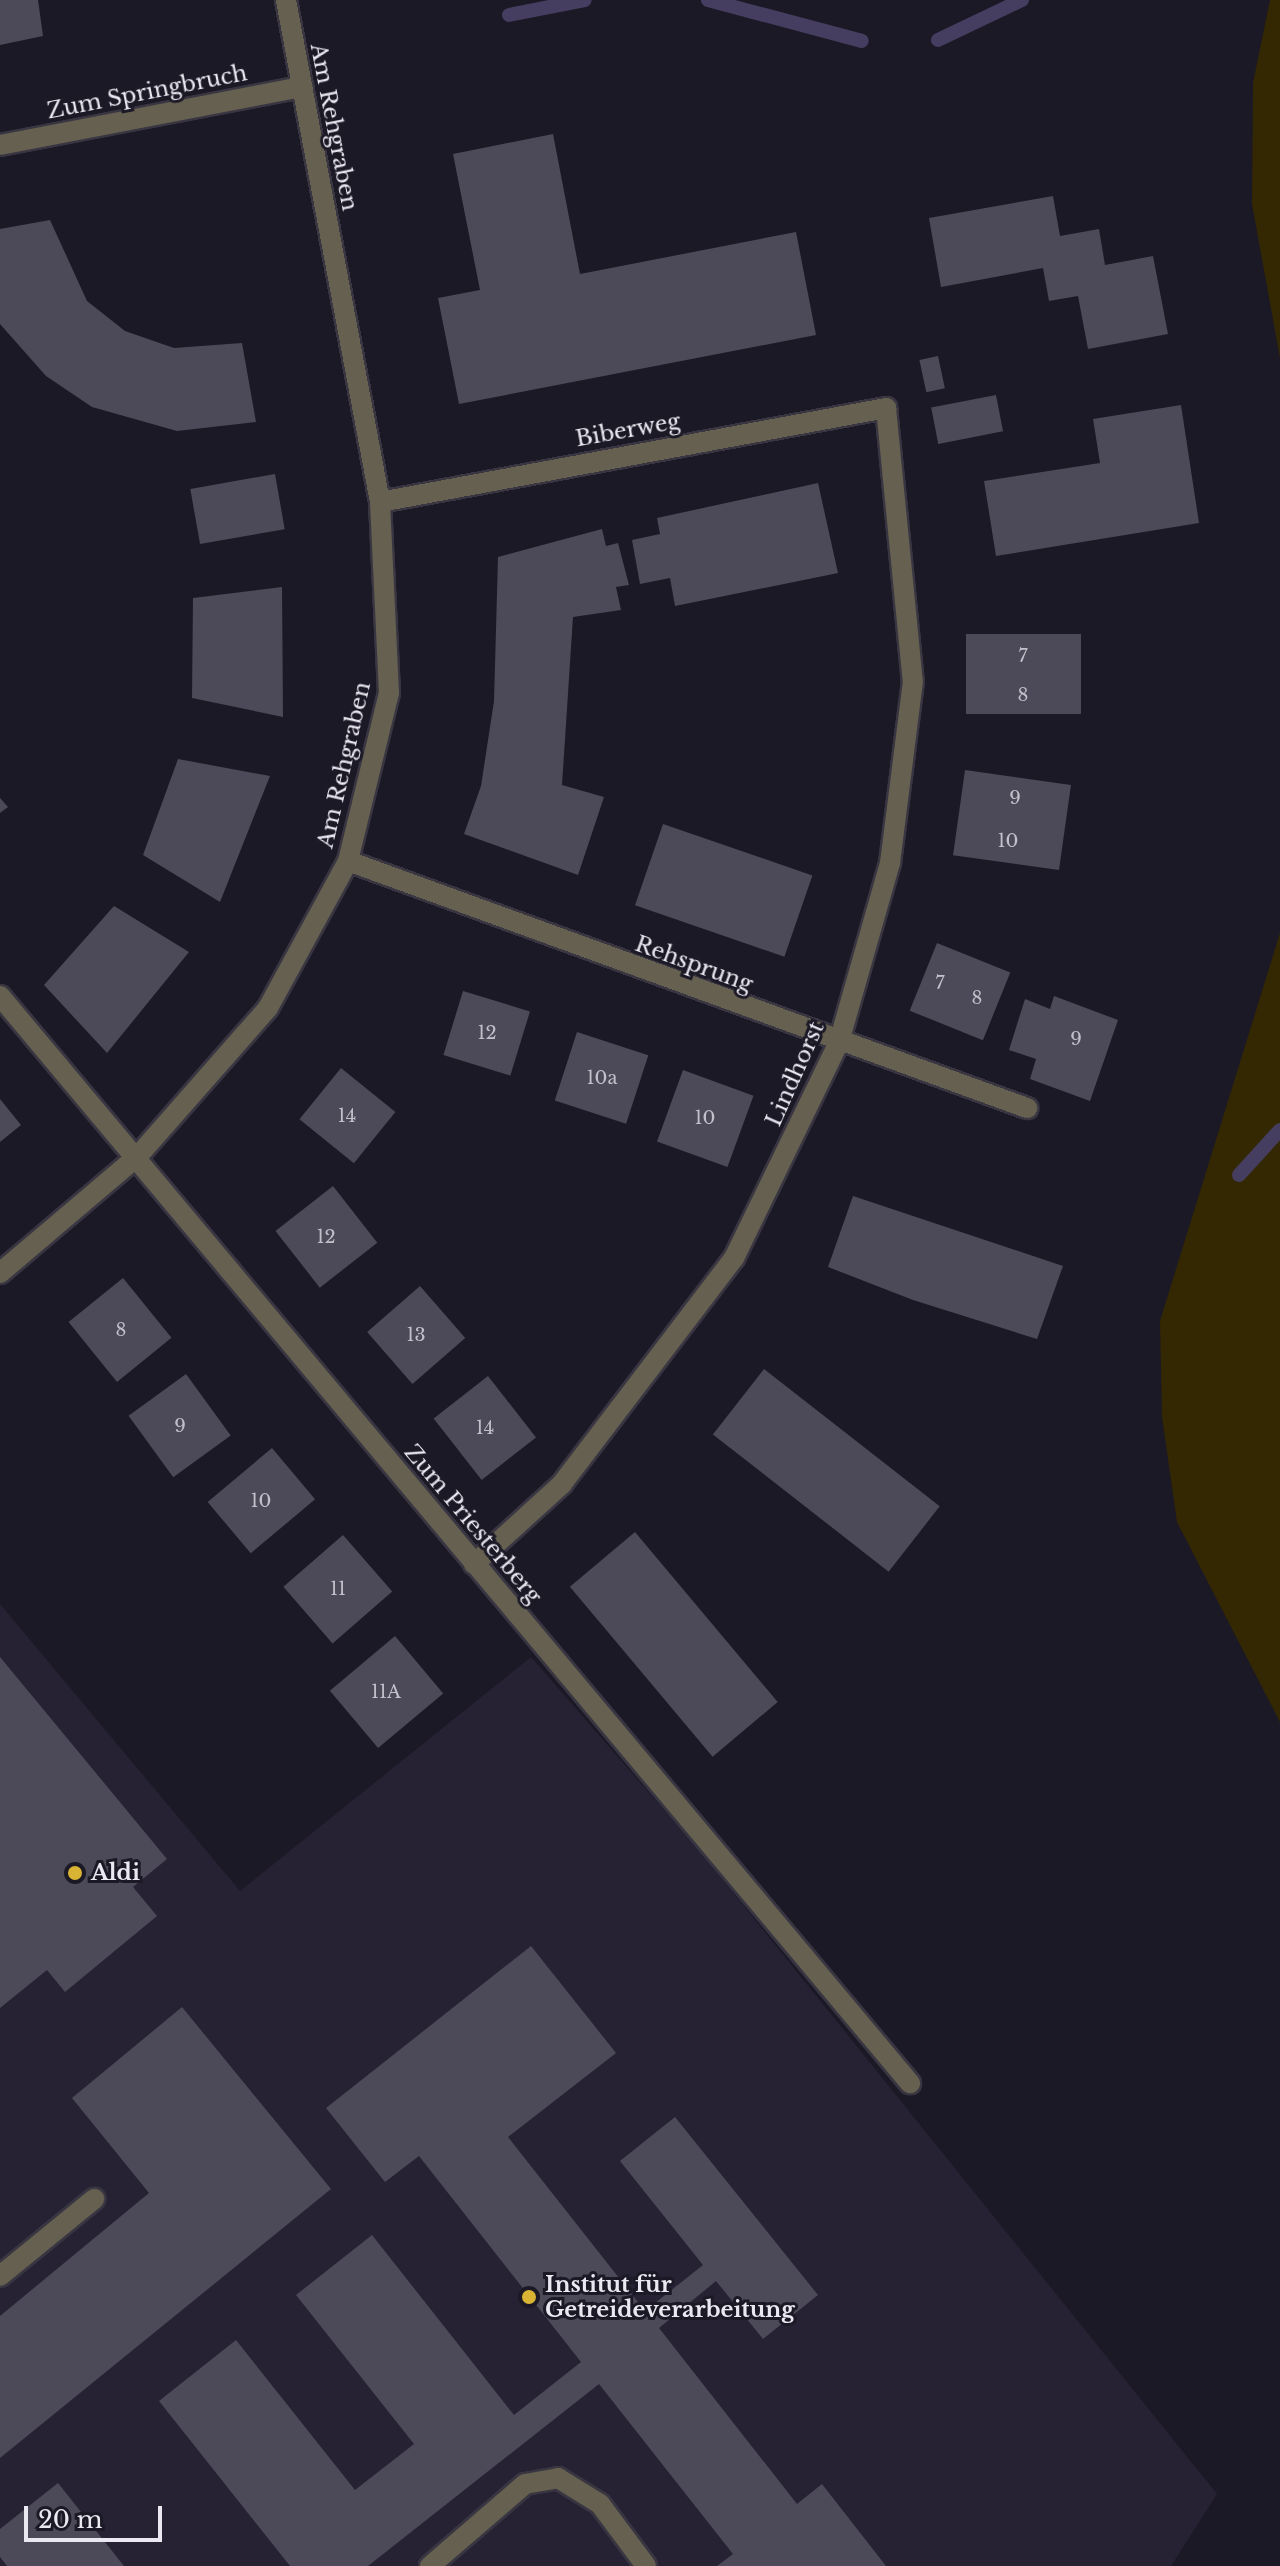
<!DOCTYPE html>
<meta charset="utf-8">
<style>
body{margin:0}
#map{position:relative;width:1280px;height:2566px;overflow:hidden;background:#1c1926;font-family:"Libre Baskerville",serif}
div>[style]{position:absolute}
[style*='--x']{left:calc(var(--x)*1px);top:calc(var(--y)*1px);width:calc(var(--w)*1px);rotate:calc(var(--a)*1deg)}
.built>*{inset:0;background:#262234}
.green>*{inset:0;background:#342803}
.stream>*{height:14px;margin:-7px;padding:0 7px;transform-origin:7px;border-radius:7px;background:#463e60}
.building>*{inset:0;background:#4c4958;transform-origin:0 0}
.roads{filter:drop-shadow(2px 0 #393642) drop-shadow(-2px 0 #393642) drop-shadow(0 2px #393642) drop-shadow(0 -2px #393642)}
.service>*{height:20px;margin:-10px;padding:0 10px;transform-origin:10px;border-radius:10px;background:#656050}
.minor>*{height:20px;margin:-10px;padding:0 10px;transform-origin:10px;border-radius:10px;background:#656050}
.tertiary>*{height:20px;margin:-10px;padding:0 10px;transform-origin:10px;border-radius:10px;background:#656050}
.dots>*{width:22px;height:22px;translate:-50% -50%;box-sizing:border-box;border:4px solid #1c1926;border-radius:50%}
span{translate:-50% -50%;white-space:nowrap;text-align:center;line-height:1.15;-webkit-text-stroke:6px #1c1926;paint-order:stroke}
.number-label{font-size:18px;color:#c2c0cb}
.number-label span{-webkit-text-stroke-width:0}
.street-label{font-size:22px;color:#eae8f1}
.poi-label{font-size:22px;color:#eae8f1;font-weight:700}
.left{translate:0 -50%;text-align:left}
.scale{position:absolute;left:24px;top:2506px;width:138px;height:36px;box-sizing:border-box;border:4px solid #eae8f1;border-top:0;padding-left:10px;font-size:24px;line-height:28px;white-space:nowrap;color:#eae8f1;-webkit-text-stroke:6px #1c1926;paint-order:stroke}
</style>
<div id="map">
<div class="built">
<div style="clip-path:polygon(0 1604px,240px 1891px,531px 1657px,698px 1849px,1217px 2494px,1171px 2566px,0 2566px)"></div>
</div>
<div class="green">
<div style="clip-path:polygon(1270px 0,1280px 0,1280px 358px,1252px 204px,1253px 83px)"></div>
<div style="clip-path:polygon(1280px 933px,1280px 1722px,1177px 1522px,1162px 1417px,1160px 1321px)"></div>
</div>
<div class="stream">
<div style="--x:708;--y:0;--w:159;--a:14.9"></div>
<div style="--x:509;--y:15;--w:77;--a:-11.2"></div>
<div style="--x:938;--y:40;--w:93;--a:-25.5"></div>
<div style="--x:1239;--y:1175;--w:61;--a:-47.7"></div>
</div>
<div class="building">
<div style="clip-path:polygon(0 0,38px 0,43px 36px,0 45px)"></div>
<div style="clip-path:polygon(553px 134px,580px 274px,796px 232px,816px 335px,459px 404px,438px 298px,480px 290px,453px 154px)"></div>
<div style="clip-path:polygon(1053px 196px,1060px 236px,1099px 229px,1105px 265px,1153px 256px,1168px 334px,1088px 349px,1078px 296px,1049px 301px,1043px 268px,941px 287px,929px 218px)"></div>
<div style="clip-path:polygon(50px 220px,87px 301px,125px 331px,174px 348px,242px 343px,256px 422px,177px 431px,92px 407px,46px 376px,0 324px,0 229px)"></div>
<div style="left:938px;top:356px;width:33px;height:19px;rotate:78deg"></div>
<div style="left:996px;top:395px;width:37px;height:66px;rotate:79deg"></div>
<div style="clip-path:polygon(1181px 405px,1199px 523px,996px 556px,984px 481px,1100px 463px,1093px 419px)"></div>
<div style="left:275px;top:474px;width:56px;height:86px;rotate:80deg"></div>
<div style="clip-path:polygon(818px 483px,838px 573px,675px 606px,670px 578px,640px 584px,632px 540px,660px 534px,657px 518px)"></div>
<div style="clip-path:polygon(602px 529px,606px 546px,618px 543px,629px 585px,616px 587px,621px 610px,573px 617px,562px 785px,604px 797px,578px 875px,464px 834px,481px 786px,494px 701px,498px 557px)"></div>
<div style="clip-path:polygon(282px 587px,283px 717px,192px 698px,193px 598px)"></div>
<div style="left:966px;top:634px;width:115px;height:80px"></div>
<div style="clip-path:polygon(178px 759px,270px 776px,220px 902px,143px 855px)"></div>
<div style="left:965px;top:770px;width:107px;height:86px;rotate:8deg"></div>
<div style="clip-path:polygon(0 798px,8px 807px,0 813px)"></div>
<div style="left:663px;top:824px;width:158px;height:86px;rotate:19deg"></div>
<div style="clip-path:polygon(114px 906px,189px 952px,107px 1053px,44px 985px)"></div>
<div style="left:937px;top:943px;width:79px;height:73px;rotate:22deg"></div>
<div style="left:463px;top:991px;width:70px;height:67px;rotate:17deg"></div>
<div style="clip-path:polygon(1054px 996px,1118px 1020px,1090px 1101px,1030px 1079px,1036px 1059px,1009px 1050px,1025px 999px,1050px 1009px)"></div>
<div style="left:577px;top:1032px;width:75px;height:72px;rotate:18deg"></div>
<div style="left:341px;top:1068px;width:70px;height:66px;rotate:39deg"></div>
<div style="left:683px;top:1070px;width:75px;height:76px;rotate:20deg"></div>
<div style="clip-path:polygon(0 1099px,21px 1125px,0 1142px)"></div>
<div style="left:333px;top:1186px;width:72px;height:73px;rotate:52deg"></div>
<div style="clip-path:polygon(853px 1196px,1063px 1266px,1037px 1339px,913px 1300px,828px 1267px)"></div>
<div style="left:123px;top:1278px;width:77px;height:70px;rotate:51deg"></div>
<div style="left:420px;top:1286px;width:69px;height:70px;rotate:49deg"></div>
<div style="left:764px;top:1369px;width:223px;height:83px;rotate:38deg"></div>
<div style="left:186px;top:1374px;width:76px;height:71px;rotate:54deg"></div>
<div style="left:488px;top:1376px;width:78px;height:69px;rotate:52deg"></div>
<div style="left:272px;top:1448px;width:67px;height:84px;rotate:50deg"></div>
<div style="left:635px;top:1532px;width:222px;height:85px;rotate:50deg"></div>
<div style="left:343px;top:1535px;width:75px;height:79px;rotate:49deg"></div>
<div style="left:395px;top:1636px;width:75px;height:85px;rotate:50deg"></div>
<div style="clip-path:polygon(0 1657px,167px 1859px,133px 1887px,157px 1916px,65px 1992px,47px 1970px,0 2008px)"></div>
<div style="clip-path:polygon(531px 1946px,616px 2053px,508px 2137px,645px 2311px,703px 2265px,620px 2161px,675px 2117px,818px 2295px,763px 2339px,716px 2281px,659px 2328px,797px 2504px,822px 2484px,886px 2566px,717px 2566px,733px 2554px,599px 2384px,368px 2566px,290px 2566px,159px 2401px,236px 2340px,355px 2490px,414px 2444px,296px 2295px,372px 2235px,514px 2415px,581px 2362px,419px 2156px,385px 2182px,326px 2108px)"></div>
<div style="clip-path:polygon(182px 2007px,331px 2189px,0 2458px,0 2316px,149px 2193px,72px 2098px)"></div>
<div style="clip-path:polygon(58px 2483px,124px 2566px,7px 2566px,0 2557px,0 2529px)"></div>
</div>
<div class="roads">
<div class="service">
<div style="--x:0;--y:2276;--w:122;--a:-39.3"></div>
<div style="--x:430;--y:2566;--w:125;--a:-40.8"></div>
<div style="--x:525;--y:2484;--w:34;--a:-10"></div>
<div style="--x:558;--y:2478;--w:49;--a:31.8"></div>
<div style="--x:600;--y:2504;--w:77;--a:53.4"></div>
</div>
<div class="minor">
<div style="--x:0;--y:145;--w:308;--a:-10.9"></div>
<div style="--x:380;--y:502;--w:515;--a:-10.52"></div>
<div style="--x:886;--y:408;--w:274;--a:84.4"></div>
<div style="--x:913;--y:681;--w:183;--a:97.2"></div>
<div style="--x:890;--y:863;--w:186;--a:105.9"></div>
<div style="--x:839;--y:1042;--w:240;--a:115.9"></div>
<div style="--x:734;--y:1258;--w:284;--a:127.3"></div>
<div style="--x:562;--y:1484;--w:119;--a:137.7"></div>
<div style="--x:348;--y:861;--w:723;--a:19.99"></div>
<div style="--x:0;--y:996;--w:1418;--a:50.07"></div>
</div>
<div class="tertiary">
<div style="--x:0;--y:1273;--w:181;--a:-40.3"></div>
<div style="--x:138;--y:1156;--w:197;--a:-48.7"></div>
<div style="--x:268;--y:1008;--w:167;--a:-61.4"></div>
<div style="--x:348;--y:861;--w:173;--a:-76.3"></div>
<div style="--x:389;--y:693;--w:191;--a:-92.7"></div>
<div style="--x:380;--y:502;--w:511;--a:-100.61"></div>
</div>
</div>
<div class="dots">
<div style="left:75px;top:1873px;background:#d9b334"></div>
<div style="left:529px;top:2297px;background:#d9b334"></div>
</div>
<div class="number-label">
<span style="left:1023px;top:656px">7</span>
<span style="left:1023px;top:695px">8</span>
<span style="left:1015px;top:798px">9</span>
<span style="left:1008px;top:841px">10</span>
<span style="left:940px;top:983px">7</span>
<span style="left:977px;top:998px">8</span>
<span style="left:487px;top:1033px">12</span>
<span style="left:1076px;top:1039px">9</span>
<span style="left:602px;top:1078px">10a</span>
<span style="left:347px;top:1116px">14</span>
<span style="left:705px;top:1118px">10</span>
<span style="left:326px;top:1237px">12</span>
<span style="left:121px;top:1330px">8</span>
<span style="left:416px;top:1335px">13</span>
<span style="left:180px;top:1426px">9</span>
<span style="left:485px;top:1428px">14</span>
<span style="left:261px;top:1501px">10</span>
<span style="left:338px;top:1589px">11</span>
<span style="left:386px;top:1692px">11A</span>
</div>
<div class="street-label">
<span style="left:147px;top:92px;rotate:-11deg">Zum Springbruch</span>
<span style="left:334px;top:127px;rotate:79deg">Am Rehgraben</span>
<span style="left:628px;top:430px;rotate:-10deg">Biberweg</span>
<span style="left:344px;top:765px;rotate:-77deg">Am Rehgraben</span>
<span style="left:694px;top:964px;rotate:20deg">Rehsprung</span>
<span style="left:795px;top:1074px;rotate:-66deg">Lindhorst</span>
<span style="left:473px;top:1524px;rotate:50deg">Zum Priesterberg</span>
</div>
<div class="poi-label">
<span class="left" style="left:91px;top:1873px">Aldi</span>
<span class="left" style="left:545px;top:2297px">Institut für<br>Getreideverarbeitung</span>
</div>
<div class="scale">20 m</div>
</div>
